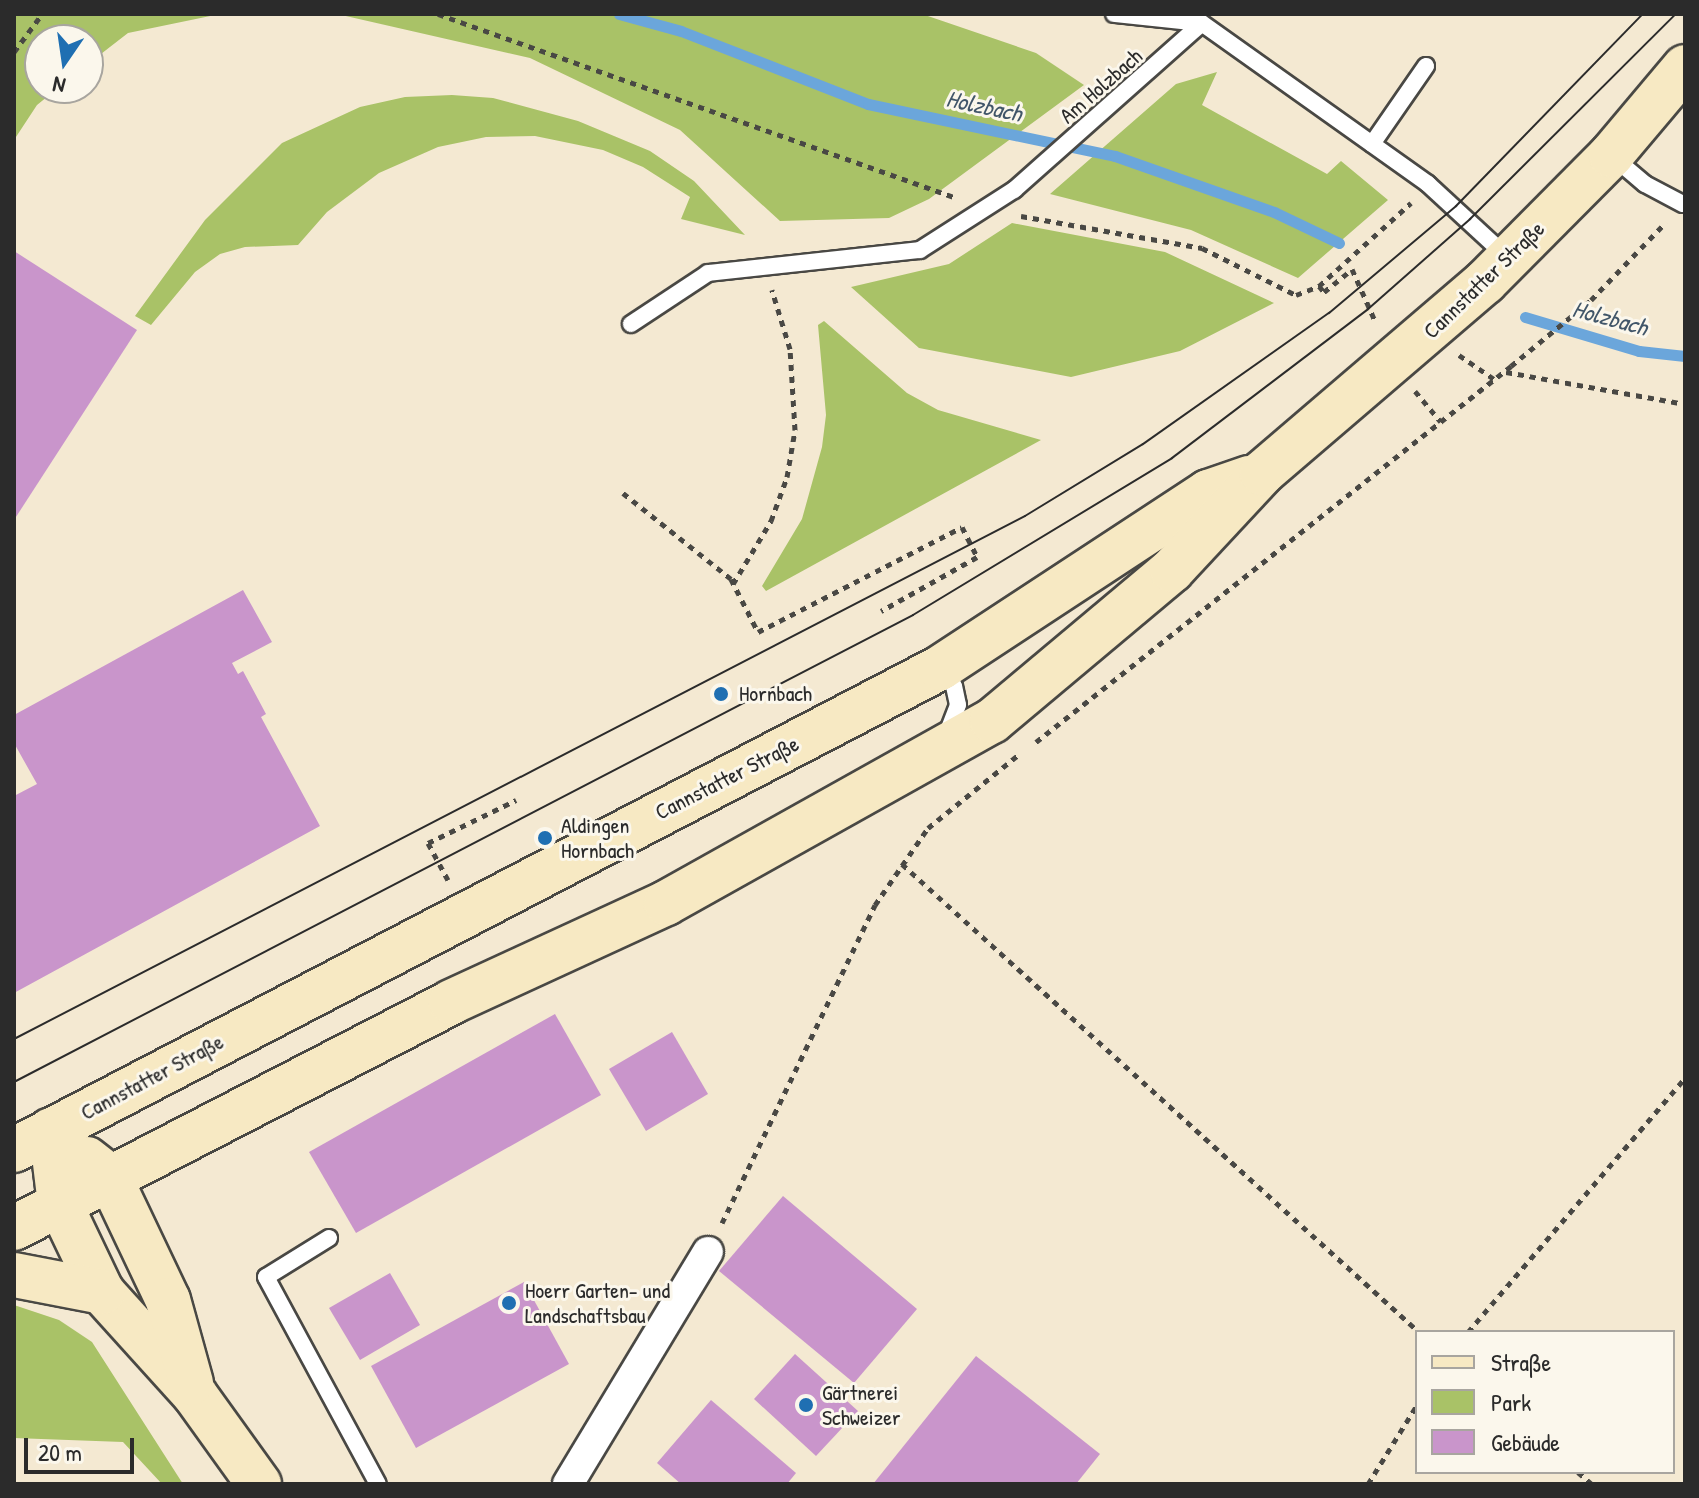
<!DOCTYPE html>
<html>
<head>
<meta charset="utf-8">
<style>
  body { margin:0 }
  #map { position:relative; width:1699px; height:1498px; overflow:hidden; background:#f4e9d2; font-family:"Patrick Hand",sans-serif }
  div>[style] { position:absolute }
  .green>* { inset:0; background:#a9c267 }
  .stream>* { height:11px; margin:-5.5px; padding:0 5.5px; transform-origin:5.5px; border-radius:5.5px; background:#6ba6db }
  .building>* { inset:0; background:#c995cb }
  .path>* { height:5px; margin-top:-2.5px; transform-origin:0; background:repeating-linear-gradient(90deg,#494844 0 6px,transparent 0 12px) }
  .roads { filter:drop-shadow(2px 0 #494844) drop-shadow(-2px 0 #494844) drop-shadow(0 2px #494844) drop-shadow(0 -2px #494844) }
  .service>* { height:16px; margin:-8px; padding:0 8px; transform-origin:8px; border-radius:8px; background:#fff }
  .minor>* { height:30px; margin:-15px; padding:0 15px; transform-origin:15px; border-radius:15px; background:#fff }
  .secondary>* { height:44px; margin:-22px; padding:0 22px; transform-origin:22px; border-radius:22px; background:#f7e9c3 }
  .tram>* { height:2px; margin:-1px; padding:0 1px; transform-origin:1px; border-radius:1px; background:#2b2b2b }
  .dots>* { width:22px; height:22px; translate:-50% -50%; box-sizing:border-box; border:4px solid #fbf7ec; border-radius:50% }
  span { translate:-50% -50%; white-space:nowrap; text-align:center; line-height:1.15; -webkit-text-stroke:6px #fbf7ec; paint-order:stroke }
  .street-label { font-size:22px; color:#2b2b2b }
  .poi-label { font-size:22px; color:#2b2b2b }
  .left { translate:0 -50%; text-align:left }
  .water-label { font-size:24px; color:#415669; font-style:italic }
  .frame { position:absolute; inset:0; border:16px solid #2b2b2b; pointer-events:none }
  .legend { position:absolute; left:1415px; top:1330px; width:260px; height:144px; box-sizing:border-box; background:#fbf7ec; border:2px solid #a8a59f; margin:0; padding:10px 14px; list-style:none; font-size:24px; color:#2b2b2b }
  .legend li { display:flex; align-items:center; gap:16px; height:40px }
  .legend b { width:40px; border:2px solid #a8a59f }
  .north { position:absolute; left:24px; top:24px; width:80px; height:80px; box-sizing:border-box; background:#fbf7ec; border:2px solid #a8a59f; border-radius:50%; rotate:193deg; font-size:22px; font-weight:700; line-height:32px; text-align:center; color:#2b2b2b }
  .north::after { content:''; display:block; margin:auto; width:28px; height:36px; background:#1f6fb2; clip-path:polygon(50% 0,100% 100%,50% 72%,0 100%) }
  .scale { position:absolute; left:24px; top:1438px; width:110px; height:36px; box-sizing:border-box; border:4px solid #2b2b2b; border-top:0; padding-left:10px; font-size:24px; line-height:28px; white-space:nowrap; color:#2b2b2b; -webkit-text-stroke:6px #fbf7ec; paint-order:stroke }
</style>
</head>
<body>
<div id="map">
  <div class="green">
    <div style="clip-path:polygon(14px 14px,220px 14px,128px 33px,88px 64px,88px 40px,40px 40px,40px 88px,58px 88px,37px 105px,14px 140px)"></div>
    <div style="clip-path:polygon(337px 14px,922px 14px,1036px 53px,1084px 85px,929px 199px,889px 218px,780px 221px,680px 130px,530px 58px)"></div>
    <div style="clip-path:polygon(1217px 72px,1202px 105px,1327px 174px,1341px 161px,1388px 200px,1298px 278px,1191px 230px,1050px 194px,1176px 84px)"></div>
    <div style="clip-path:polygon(452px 95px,493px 98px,578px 121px,650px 151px,694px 181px,745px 235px,681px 219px,690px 197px,643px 167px,603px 150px,535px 136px,486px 137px,438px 147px,379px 173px,327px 212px,298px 245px,245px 247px,220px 254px,195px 272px,151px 325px,135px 316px,205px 220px,282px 143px,360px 107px,405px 97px)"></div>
    <div style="clip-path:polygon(1012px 223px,1165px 252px,1274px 303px,1180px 351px,1071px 377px,919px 348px,851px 287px,949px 264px)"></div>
    <div style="clip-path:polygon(824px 321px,907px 393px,938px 410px,1041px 440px,766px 591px,762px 586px,802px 519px,822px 447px,826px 415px,818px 325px)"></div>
    <div style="clip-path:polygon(14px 1305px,59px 1320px,92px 1342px,183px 1484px,162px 1484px,123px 1442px,14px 1438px)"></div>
  </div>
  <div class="stream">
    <div style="left:619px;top:14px;width:64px;rotate:15.3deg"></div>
    <div style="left:681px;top:31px;width:201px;rotate:21.3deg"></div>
    <div style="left:868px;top:104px;width:252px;rotate:11.9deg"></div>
    <div style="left:1115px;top:156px;width:169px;rotate:19.4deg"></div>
    <div style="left:1274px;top:212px;width:72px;rotate:25.5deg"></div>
    <div style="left:1525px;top:317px;width:119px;rotate:16.6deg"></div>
    <div style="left:1639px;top:351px;width:46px;rotate:6.2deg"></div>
  </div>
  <div class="building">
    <div style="clip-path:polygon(14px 251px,137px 330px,14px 520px)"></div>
    <div style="clip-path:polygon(243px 590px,272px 642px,232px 663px,238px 674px,243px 671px,266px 714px,261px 717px,320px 826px,14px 993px,14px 796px,37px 784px,14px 743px,14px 715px)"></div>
    <div style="clip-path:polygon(555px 1014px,601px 1095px,356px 1233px,309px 1152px)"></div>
    <div style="clip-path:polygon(672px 1032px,708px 1094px,646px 1131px,609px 1069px)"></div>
    <div style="clip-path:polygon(783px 1196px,917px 1309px,854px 1383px,719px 1271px)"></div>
    <div style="clip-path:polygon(390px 1273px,420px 1325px,360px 1360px,329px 1308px)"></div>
    <div style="clip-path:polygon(524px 1282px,569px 1364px,416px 1448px,371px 1366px)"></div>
    <div style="clip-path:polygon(795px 1354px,858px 1411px,816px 1456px,754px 1399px)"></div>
    <div style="clip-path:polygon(976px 1356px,1100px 1454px,1076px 1484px,873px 1484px)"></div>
    <div style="clip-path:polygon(711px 1400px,796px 1473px,787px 1484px,681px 1484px,657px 1463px)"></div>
  </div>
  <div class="path">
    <div style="left:438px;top:14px;width:547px;rotate:19.53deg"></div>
    <div style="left:14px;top:52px;width:47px;rotate:-53.6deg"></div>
    <div style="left:1021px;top:216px;width:184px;rotate:10deg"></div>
    <div style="left:1202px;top:248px;width:105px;rotate:26.6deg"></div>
    <div style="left:1296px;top:295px;width:25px;rotate:-21deg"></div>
    <div style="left:1319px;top:286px;width:124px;rotate:-42.1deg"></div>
    <div style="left:1319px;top:286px;width:8px;rotate:50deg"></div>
    <div style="left:1324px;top:292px;width:36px;rotate:-39deg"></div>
    <div style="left:1352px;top:269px;width:59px;rotate:66deg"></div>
    <div style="left:1459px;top:355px;width:42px;rotate:34.4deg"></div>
    <div style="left:1506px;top:372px;width:182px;rotate:10.1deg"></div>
    <div style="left:1415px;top:391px;width:40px;rotate:50deg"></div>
    <div style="left:623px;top:493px;width:138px;rotate:38.5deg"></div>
    <div style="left:731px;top:579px;width:59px;rotate:63deg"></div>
    <div style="left:758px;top:632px;width:229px;rotate:-27.2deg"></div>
    <div style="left:962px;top:527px;width:34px;rotate:63deg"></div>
    <div style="left:977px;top:557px;width:110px;rotate:150.6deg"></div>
    <div style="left:733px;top:584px;width:74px;rotate:-58.9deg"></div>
    <div style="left:771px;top:521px;width:47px;rotate:-70deg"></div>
    <div style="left:787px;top:477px;width:48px;rotate:-80.3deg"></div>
    <div style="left:795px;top:430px;width:81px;rotate:-93.5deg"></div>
    <div style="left:790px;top:349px;width:62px;rotate:-107deg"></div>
    <div style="left:1036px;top:742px;width:606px;rotate:-38.36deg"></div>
    <div style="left:1511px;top:366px;width:104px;rotate:-39.5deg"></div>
    <div style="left:1591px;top:300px;width:108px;rotate:-46.1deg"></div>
    <div style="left:902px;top:864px;width:697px;rotate:42.15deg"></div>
    <div style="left:448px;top:880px;width:42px;rotate:-118.4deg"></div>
    <div style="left:428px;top:843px;width:98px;rotate:-26deg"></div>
    <div style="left:722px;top:1223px;width:353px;rotate:-64.3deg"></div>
    <div style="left:875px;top:905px;width:93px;rotate:-55.5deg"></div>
    <div style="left:928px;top:828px;width:116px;rotate:-39deg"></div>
    <div style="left:1468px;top:1332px;width:334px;rotate:-49.5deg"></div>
    <div style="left:1578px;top:1472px;width:18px;rotate:41deg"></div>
    <div style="left:1368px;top:1484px;width:93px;rotate:-58.2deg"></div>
  </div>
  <div class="roads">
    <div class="service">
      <div style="left:1114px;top:14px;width:86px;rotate:6deg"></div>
      <div style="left:1189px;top:14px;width:293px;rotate:35.4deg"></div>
      <div style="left:1428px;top:184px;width:108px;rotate:42.7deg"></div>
      <div style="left:1372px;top:144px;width:95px;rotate:-55.3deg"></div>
      <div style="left:1612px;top:156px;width:43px;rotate:40.3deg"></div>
      <div style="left:1645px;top:184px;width:43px;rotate:27.8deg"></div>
      <div style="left:631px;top:324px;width:92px;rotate:-33.5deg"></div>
      <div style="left:708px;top:273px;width:213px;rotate:-6.2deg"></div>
      <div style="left:920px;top:250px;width:112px;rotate:-32.6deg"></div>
      <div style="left:1014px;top:190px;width:251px;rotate:-41.6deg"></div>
      <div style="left:941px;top:669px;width:21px;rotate:53deg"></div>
      <div style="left:954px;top:686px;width:19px;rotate:78deg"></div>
      <div style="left:958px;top:705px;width:31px;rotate:111deg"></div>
      <div style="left:329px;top:1238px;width:74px;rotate:148.2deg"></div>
      <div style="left:266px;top:1277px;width:235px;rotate:61.6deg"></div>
    </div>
    <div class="minor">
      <div style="left:568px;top:1484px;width:271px;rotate:-58.9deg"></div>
    </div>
    <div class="secondary">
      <div style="left:51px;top:1130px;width:75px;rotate:83.1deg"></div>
      <div style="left:60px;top:1204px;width:98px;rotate:64.5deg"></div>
      <div style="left:102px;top:1292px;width:139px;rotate:47.9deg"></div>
      <div style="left:195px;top:1395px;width:110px;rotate:54.3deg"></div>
      <div style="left:14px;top:1150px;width:1044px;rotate:-27.5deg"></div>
      <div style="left:940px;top:668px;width:321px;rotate:-33.3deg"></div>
      <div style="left:1208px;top:492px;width:43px;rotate:-18.9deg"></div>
      <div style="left:87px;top:1159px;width:28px;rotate:38deg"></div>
      <div style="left:109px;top:1176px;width:137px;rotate:64.6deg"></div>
      <div style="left:168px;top:1300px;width:86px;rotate:74.5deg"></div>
      <div style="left:14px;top:1228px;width:492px;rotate:-27.3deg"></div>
      <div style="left:451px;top:1002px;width:237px;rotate:-24.7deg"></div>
      <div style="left:666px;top:903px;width:373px;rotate:-29.2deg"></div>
      <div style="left:992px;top:721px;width:235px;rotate:-40deg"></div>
      <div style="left:1172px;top:570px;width:132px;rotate:-47.1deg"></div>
      <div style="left:1262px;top:473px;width:294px;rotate:-40.6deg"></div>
      <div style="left:1485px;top:282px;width:179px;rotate:-45.2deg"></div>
      <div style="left:1611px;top:155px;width:115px;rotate:-49.9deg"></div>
      <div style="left:14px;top:1275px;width:90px;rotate:10.9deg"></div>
    </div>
  </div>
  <div class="tram">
    <div style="left:14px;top:1039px;width:1138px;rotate:-27.35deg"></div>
    <div style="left:1025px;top:516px;width:138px;rotate:-31.4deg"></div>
    <div style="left:1143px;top:444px;width:228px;rotate:-35.2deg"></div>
    <div style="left:1329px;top:313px;width:166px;rotate:-40.1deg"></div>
    <div style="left:1456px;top:206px;width:268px;rotate:-45.8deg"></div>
    <div style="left:14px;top:1082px;width:1013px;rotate:-27.45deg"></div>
    <div style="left:913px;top:615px;width:303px;rotate:-31.2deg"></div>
    <div style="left:1172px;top:458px;width:246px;rotate:-37.2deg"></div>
    <div style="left:1368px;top:309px;width:136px;rotate:-41.4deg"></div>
    <div style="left:1470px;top:219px;width:291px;rotate:-44.9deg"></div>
  </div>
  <div class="dots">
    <div style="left:721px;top:694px;background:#1f6fb2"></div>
    <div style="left:545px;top:838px;background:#1f6fb2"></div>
    <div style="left:509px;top:1303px;background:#1f6fb2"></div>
    <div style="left:806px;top:1405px;background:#1f6fb2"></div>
  </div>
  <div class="street-label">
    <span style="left:1101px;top:86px;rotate:-41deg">Am Holzbach</span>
    <span style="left:1484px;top:280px;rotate:-44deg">Cannstatter Straße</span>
    <span style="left:727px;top:778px;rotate:-27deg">Cannstatter Straße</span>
    <span style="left:152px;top:1077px;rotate:-28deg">Cannstatter Straße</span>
  </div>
  <div class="poi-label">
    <span class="left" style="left:739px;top:694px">Hornbach</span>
    <span class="left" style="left:561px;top:838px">Aldingen<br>Hornbach</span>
    <span class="left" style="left:525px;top:1303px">Hoerr Garten- und<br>Landschaftsbau</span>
    <span class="left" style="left:822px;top:1405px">Gärtnerei<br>Schweizer</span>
  </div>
  <div class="water-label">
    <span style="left:984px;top:106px;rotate:12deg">Holzbach</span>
    <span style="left:1610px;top:318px;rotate:15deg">Holzbach</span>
  </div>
  <div class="frame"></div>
  <ul class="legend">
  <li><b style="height:10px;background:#f7e9c3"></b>Straße</li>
  <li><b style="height:22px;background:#a9c267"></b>Park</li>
  <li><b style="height:22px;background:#c995cb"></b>Gebäude</li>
  </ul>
  <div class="north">N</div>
  <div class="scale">20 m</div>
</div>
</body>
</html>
